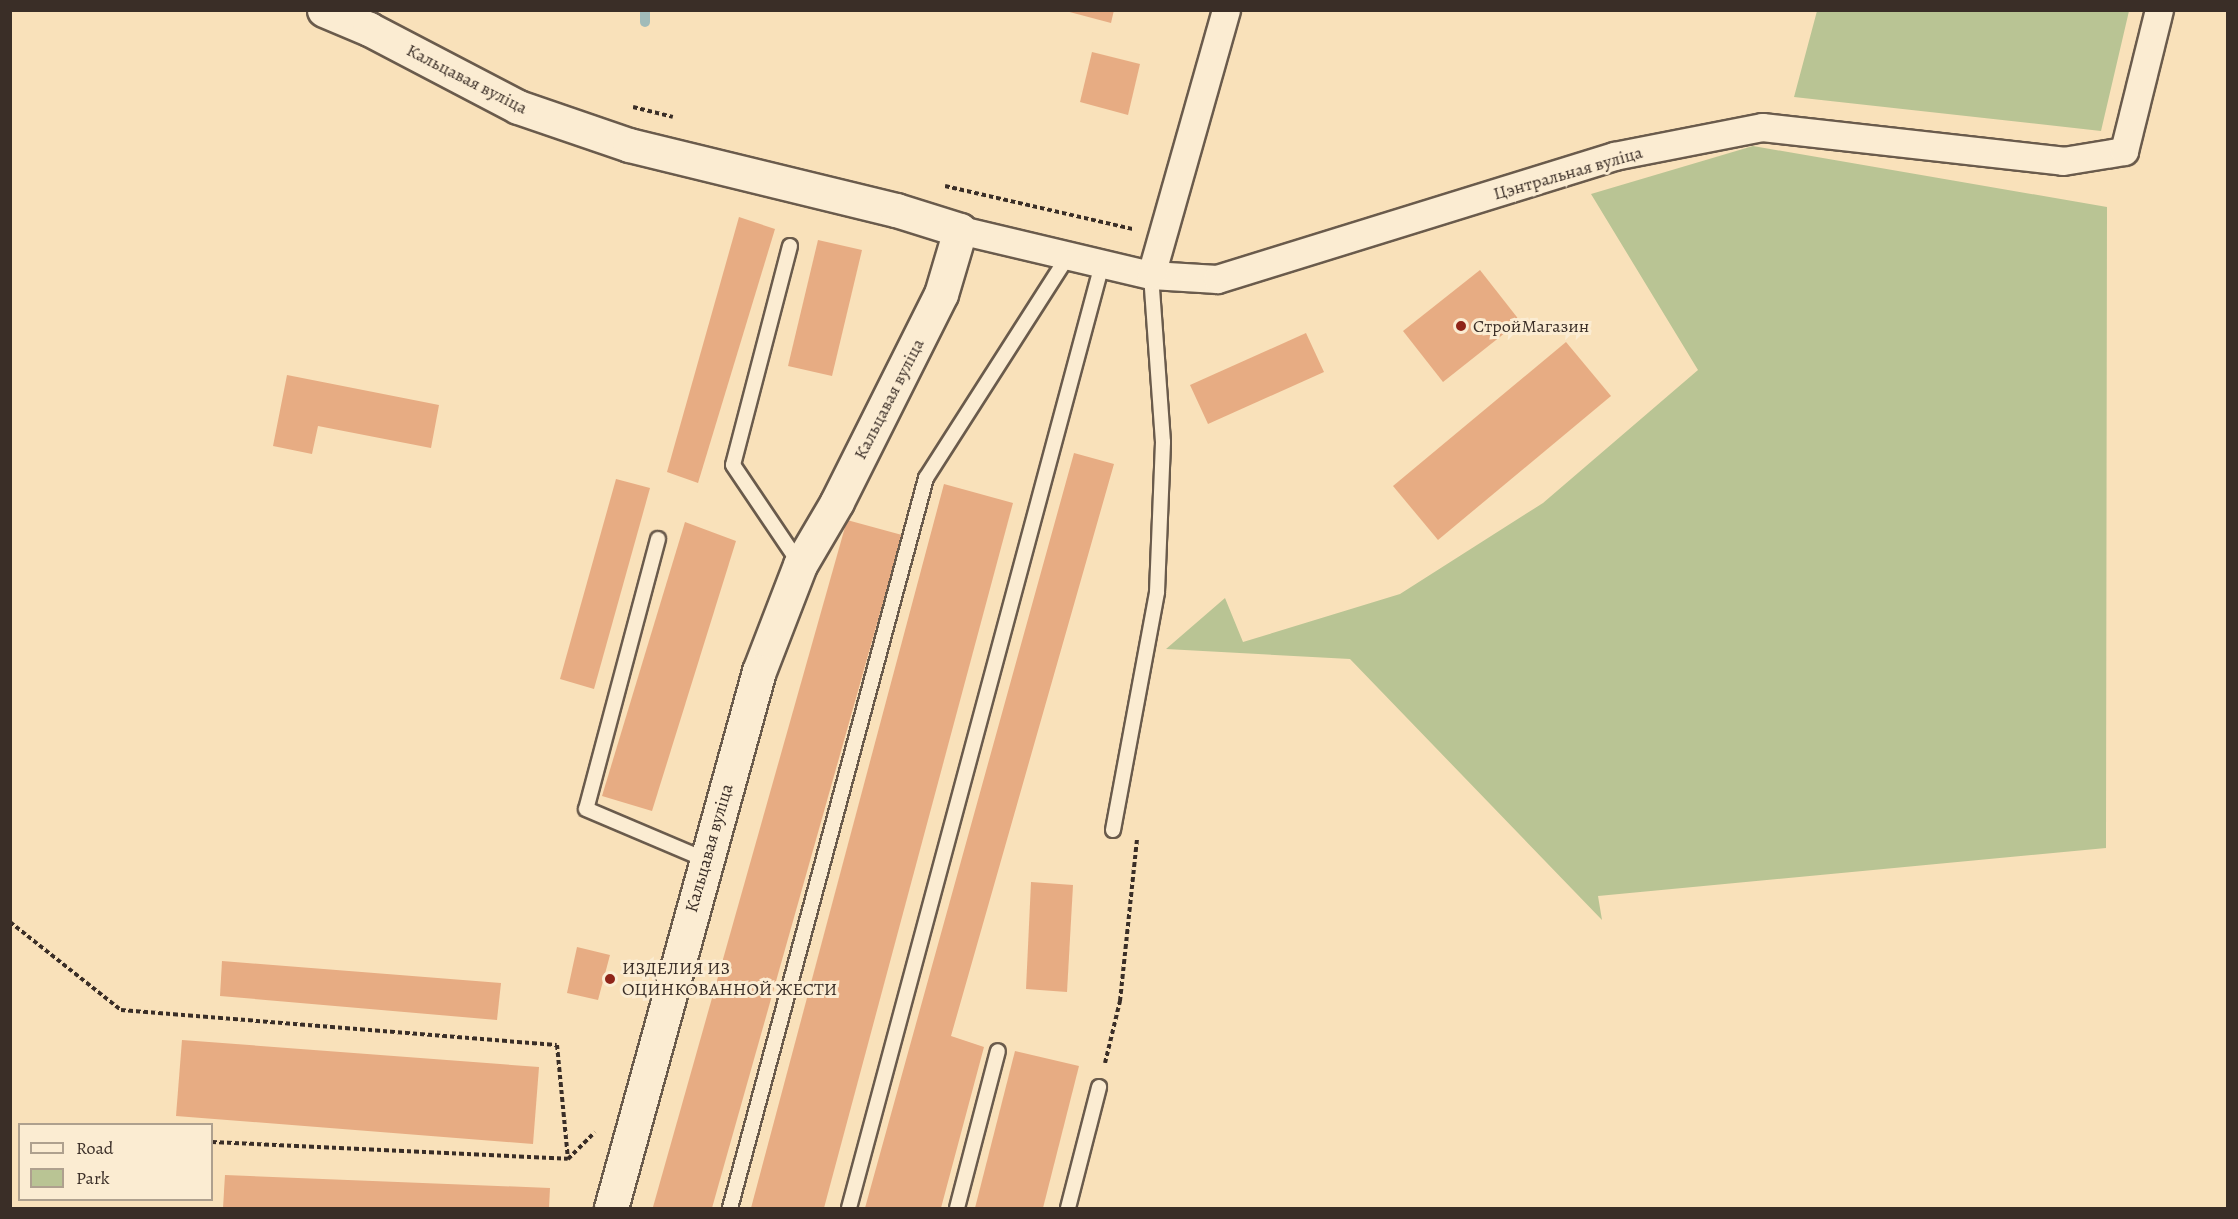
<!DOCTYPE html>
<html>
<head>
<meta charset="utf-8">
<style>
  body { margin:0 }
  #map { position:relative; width:2238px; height:1219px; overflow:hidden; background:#f9e1ba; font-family:Alegreya,serif }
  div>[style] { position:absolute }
  .green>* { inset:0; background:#b9c494 }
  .stream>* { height:10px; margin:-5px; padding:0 5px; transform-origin:5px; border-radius:5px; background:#a1bbb9 }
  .building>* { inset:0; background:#e7ac83 }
  .path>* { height:4px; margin-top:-2px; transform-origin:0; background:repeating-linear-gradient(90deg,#3a2e27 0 4.5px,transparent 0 7.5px) }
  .roads { filter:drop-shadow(2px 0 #6a5b4c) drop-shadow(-2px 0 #6a5b4c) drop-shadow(0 2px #6a5b4c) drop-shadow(0 -2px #6a5b4c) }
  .lane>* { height:14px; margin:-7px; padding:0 7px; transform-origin:7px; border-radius:7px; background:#fbecd2 }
  .street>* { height:27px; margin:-13.5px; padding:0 13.5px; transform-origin:13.5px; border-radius:13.5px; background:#fbecd2 }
  .secondary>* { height:33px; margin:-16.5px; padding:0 16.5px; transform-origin:16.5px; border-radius:16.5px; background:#fbecd2 }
  .dots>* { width:16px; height:16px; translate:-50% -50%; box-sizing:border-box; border:3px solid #fbecd2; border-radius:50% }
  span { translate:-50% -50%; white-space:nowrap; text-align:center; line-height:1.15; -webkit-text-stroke:6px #fbecd2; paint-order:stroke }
  .street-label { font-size:18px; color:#3a2e27 }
  .poi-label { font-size:18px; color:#3a2e27 }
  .left { translate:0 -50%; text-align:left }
  .frame { position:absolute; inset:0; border:12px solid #3a2e27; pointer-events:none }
  .legend { position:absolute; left:18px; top:1123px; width:195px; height:78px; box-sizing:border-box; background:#fbecd2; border:2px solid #aea08e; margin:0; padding:8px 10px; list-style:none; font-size:18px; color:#3a2e27 }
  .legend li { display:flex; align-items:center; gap:12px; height:30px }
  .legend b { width:30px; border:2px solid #aea08e }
</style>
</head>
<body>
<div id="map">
  <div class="green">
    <div style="clip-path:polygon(1817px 11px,1817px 10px,2129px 11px,2101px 131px,1794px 97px)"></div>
    <div style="clip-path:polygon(1753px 146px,2107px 207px,2106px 848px,1598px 896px,1602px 920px,1350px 659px,1166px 649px,1225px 598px,1243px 642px,1400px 594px,1543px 503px,1698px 370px,1591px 194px)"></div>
  </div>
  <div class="stream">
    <div style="left:645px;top:10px;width:12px;rotate:90deg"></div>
  </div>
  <div class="building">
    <div style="clip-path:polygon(1062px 10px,1114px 10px,1111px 23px)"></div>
    <div style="clip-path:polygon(1092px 52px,1140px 64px,1128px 115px,1080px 102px)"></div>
    <div style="clip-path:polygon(739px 217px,775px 229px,698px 483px,667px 472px)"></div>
    <div style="clip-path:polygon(818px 240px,862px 250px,832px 376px,788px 366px)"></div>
    <div style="clip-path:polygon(1480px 270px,1520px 321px,1443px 382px,1403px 331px)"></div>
    <div style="clip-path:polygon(1306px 333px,1324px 372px,1208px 424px,1190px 385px)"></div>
    <div style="clip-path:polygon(1566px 342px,1611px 396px,1438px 540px,1393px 486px)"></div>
    <div style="clip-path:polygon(287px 375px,439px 405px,431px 448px,318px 426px,312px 454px,273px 446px)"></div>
    <div style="clip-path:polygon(1074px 453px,1114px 464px,951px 1036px,984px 1047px,941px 1208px,865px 1208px)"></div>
    <div style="clip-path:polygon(616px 479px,650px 488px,594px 689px,560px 679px)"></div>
    <div style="clip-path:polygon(944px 484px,1013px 503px,824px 1208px,751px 1208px)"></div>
    <div style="clip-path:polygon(847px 520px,902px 535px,712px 1208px,659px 1208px,653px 1207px)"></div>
    <div style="clip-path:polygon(685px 522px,736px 541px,652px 811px,602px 796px)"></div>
    <div style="clip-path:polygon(1031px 882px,1073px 885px,1067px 992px,1026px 989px)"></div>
    <div style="clip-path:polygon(577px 947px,610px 955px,598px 1000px,567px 993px)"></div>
    <div style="clip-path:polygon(222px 961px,501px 983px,497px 1020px,220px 996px)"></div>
    <div style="clip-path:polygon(182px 1040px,539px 1067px,533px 1144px,176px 1116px)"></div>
    <div style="clip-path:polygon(1015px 1051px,1079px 1066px,1043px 1208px,975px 1208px)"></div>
    <div style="clip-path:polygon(225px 1175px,550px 1188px,549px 1208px,223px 1208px)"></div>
  </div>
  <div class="path">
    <div style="left:633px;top:107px;width:41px;rotate:14deg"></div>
    <div style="left:945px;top:186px;width:193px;rotate:12.9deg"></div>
    <div style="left:10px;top:922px;width:142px;rotate:38.4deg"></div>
    <div style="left:121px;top:1010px;width:437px;rotate:4.6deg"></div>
    <div style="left:557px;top:1045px;width:115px;rotate:84.5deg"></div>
    <div style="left:1105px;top:1063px;width:64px;rotate:-76.4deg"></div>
    <div style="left:1120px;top:1001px;width:163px;rotate:-84deg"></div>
    <div style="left:212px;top:1142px;width:356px;rotate:2.7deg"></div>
    <div style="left:568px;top:1159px;width:38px;rotate:-45deg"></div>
  </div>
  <div class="roads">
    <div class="lane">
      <div style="left:790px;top:246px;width:226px;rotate:104.6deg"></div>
      <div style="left:733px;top:465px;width:118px;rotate:56deg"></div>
      <div style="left:658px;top:539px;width:279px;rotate:104.9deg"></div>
      <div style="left:586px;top:809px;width:130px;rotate:23deg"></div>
      <div style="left:1113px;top:830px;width:242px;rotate:-79.5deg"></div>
      <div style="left:1157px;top:592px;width:150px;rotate:-87.7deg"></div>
      <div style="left:1163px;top:442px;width:167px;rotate:-94.1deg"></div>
      <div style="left:730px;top:1208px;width:756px;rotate:-74.97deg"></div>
      <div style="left:926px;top:478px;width:266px;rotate:-57.4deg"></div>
      <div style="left:849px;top:1208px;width:980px;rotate:-74.99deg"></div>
      <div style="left:957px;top:1208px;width:162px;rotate:-75.4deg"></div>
      <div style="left:1068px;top:1208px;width:125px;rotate:-75.6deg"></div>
    </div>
    <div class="street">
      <div style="left:960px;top:230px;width:196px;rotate:13.3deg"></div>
      <div style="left:1151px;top:275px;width:66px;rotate:3.5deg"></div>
      <div style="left:1217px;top:279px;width:416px;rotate:-17.2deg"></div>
      <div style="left:1614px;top:156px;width:151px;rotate:-11.1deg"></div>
      <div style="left:1762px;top:127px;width:303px;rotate:6.4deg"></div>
      <div style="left:2063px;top:161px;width:62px;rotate:-9.3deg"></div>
      <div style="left:2124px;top:151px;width:145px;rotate:-76.1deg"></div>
      <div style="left:1151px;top:275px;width:275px;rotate:-74.2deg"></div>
    </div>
    <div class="secondary">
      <div style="left:324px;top:10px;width:49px;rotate:22.9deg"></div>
      <div style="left:369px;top:29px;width:168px;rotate:27.6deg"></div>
      <div style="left:518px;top:107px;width:117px;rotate:18.9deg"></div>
      <div style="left:629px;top:145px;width:275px;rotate:13.7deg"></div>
      <div style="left:896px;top:210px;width:67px;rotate:17.4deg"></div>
      <div style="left:960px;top:230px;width:67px;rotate:106.5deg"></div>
      <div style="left:941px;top:294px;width:233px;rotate:116.6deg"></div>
      <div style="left:837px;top:502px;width:73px;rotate:120.4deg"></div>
      <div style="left:800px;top:565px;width:114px;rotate:111.1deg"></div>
      <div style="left:759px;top:671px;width:557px;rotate:105.41deg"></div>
    </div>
  </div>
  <div class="dots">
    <div style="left:1461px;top:326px;background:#8f2418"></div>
    <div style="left:610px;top:979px;background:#8f2418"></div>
  </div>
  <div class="street-label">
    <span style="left:467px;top:79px;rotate:27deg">Кальцавая вуліца</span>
    <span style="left:1568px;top:173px;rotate:-16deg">Цэнтральная вуліца</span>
    <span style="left:889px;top:399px;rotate:-63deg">Кальцавая вуліца</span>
    <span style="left:709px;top:848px;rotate:-74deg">Кальцавая вуліца</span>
  </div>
  <div class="poi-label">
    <span class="left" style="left:1473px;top:326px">СтройМагазин</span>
    <span class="left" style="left:622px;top:979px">ИЗДЕЛИЯ ИЗ<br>ОЦИНКОВАННОЙ ЖЕСТИ</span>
  </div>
  <div class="frame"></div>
  <ul class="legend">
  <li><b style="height:8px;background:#fbecd2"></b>Road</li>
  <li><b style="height:16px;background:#b9c494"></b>Park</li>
  </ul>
</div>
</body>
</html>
